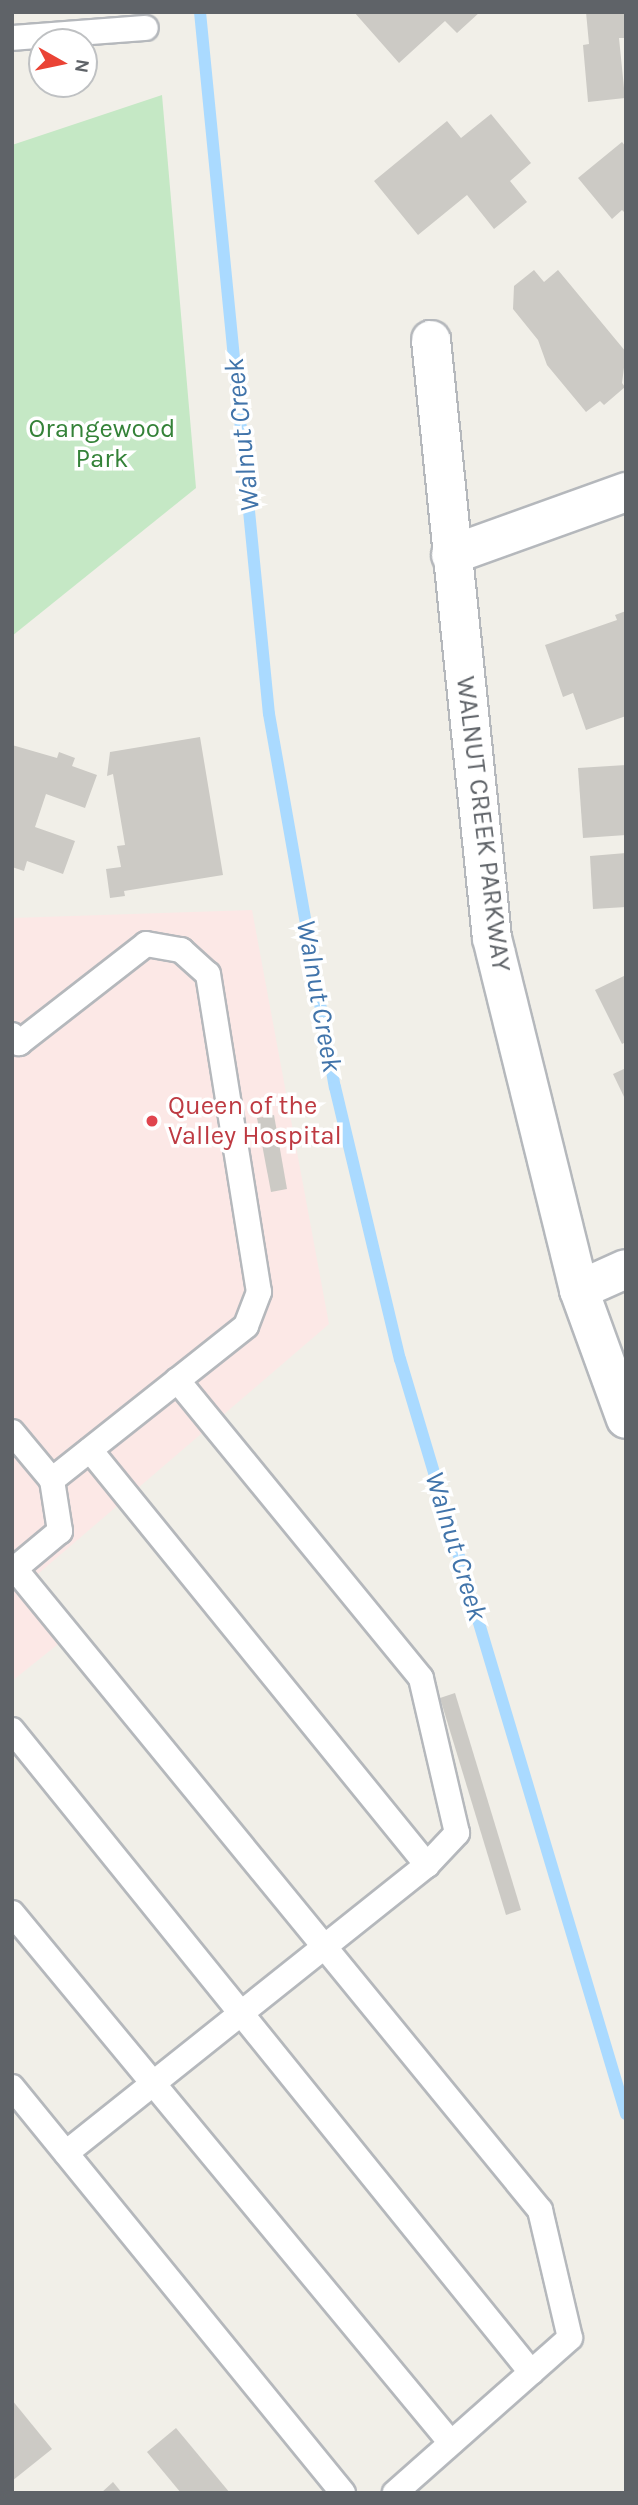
<!DOCTYPE html>
<html>
<head>
<meta charset="utf-8">
<style>
  body { margin:0 }
  #map { position:relative; width:638px; height:2505px; overflow:hidden; background:#f1efe8; font-family:Karla,sans-serif }
  div>[style] { position:absolute }
  .medical>* { inset:0; background:#fce8e6 }
  .green>* { inset:0; background:#c5e8c5 }
  .stream>* { height:12px; margin:-6px; padding:0 6px; transform-origin:6px; border-radius:6px; background:#aadaff }
  .building>* { inset:0; background:#cccac5 }
  .roads { filter:drop-shadow(2px 0 #b5b8bc) drop-shadow(-2px 0 #b5b8bc) drop-shadow(0 2px #b5b8bc) drop-shadow(0 -2px #b5b8bc) }
  .lane>* { height:24px; margin:-12px; padding:0 12px; transform-origin:12px; border-radius:12px; background:#fff }
  .street>* { height:38px; margin:-19px; padding:0 19px; transform-origin:19px; border-radius:19px; background:#fff }
  .dots>* { width:19px; height:19px; translate:-50% -50%; box-sizing:border-box; border:4px solid #fff; border-radius:50% }
  span { translate:-50% -50%; white-space:nowrap; text-align:center; line-height:1.15; -webkit-text-stroke:7px #fff; paint-order:stroke }
  .park-label { font-size:26px; color:#348238 }
  .street-label { font-size:26px; color:#5f6368 }
  .health-label { font-size:26px; color:#be3a42 }
  .left { translate:0 -50%; text-align:left }
  .water-label { font-size:28px; color:#4174aa; font-style:italic }
  .frame { position:absolute; inset:0; border:14px solid #5f6368; pointer-events:none }
  .north { position:absolute; left:28px; top:28px; width:70px; height:70px; box-sizing:border-box; background:#fff; border:2px solid #bfc1c3; border-radius:50%; rotate:99deg; font-size:19px; font-weight:700; line-height:28px; text-align:center; color:#5f6368 }
  .north::after { content:''; display:block; margin:auto; width:24px; height:32px; background:#ea4335; clip-path:polygon(50% 0,100% 100%,50% 72%,0 100%) }
</style>
</head>
<body>
<div id="map">
  <div class="medical">
    <div style="clip-path:polygon(252px 910px,329px 1324px,32px 1579px,72px 1633px,12px 1681px,12px 918px)"></div>
  </div>
  <div class="green">
    <div style="clip-path:polygon(162px 95px,196px 488px,12px 636px,12px 145px)"></div>
  </div>
  <div class="stream">
    <div style="left:200px;top:12px;width:705px;rotate:84.39deg"></div>
    <div style="left:269px;top:714px;width:379px;rotate:80deg"></div>
    <div style="left:335px;top:1087px;width:280px;rotate:76.6deg"></div>
    <div style="left:400px;top:1359px;width:788px;rotate:73.34deg"></div>
  </div>
  <div class="building">
    <div style="clip-path:polygon(354px 12px,480px 12px,457px 33px,445px 21px,399px 63px)"></div>
    <div style="clip-path:polygon(586px 12px,626px 12px,626px 38px,619px 38px,625px 98px,588px 102px,583px 45px,589px 44px)"></div>
    <div style="clip-path:polygon(491px 114px,531px 163px,510px 181px,527px 202px,494px 229px,467px 195px,418px 235px,374px 181px,447px 121px,461px 138px)"></div>
    <div style="clip-path:polygon(622px 142px,626px 147px,626px 214px,622px 210px,612px 219px,578px 178px)"></div>
    <div style="clip-path:polygon(534px 270px,544px 282px,558px 270px,626px 352px,622px 383px,625px 387px,604px 405px,600px 401px,586px 412px,547px 365px,538px 340px,513px 309px,514px 286px)"></div>
    <div style="clip-path:polygon(626px 611px,626px 716px,586px 730px,573px 693px,563px 697px,545px 645px,617px 620px,615px 615px)"></div>
    <div style="clip-path:polygon(200px 737px,223px 875px,124px 891px,125px 896px,110px 898px,106px 869px,121px 867px,117px 846px,125px 845px,113px 774px,107px 776px,110px 752px)"></div>
    <div style="clip-path:polygon(12px 745px,57px 758px,59px 752px,75px 758px,72px 766px,97px 775px,85px 808px,46px 794px,35px 827px,75px 841px,63px 874px,27px 861px,24px 871px,12px 867px)"></div>
    <div style="clip-path:polygon(626px 765px,626px 835px,583px 838px,578px 768px)"></div>
    <div style="clip-path:polygon(626px 853px,626px 907px,593px 909px,590px 856px)"></div>
    <div style="clip-path:polygon(626px 975px,626px 1042px,622px 1044px,595px 990px)"></div>
    <div style="clip-path:polygon(626px 1068px,626px 1101px,613px 1074px)"></div>
    <div style="clip-path:polygon(274px 1115px,287px 1189px,271px 1192px,257px 1118px)"></div>
    <div style="clip-path:polygon(455px 1693px,521px 1910px,506px 1915px,440px 1698px)"></div>
    <div style="clip-path:polygon(12px 2400px,52px 2449px,12px 2481px)"></div>
    <div style="clip-path:polygon(176px 2428px,230px 2493px,181px 2493px,147px 2452px)"></div>
    <div style="clip-path:polygon(113px 2482px,122px 2493px,101px 2493px)"></div>
  </div>
  <div class="roads">
    <div class="lane">
      <div style="left:12px;top:38px;width:134px;rotate:-4.3deg"></div>
      <div style="left:12px;top:1035px;width:11px;rotate:49deg"></div>
      <div style="left:19px;top:1043px;width:161px;rotate:-37.9deg"></div>
      <div style="left:146px;top:944px;width:36px;rotate:10deg"></div>
      <div style="left:181px;top:950px;width:36px;rotate:42deg"></div>
      <div style="left:208px;top:974px;width:322px;rotate:80.9deg"></div>
      <div style="left:259px;top:1292px;width:36px;rotate:111deg"></div>
      <div style="left:246px;top:1326px;width:248px;rotate:141.6deg"></div>
      <div style="left:52px;top:1480px;width:52px;rotate:81.1deg"></div>
      <div style="left:60px;top:1531px;width:62px;rotate:140.2deg"></div>
      <div style="left:12px;top:1432px;width:62px;rotate:50.2deg"></div>
      <div style="left:90px;top:1450px;width:535px;rotate:50.92deg"></div>
      <div style="left:427px;top:1865px;width:44px;rotate:-46.8deg"></div>
      <div style="left:457px;top:1833px;width:159px;rotate:-103.1deg"></div>
      <div style="left:421px;top:1678px;width:385px;rotate:-129.3deg"></div>
      <div style="left:15px;top:1569px;width:829px;rotate:50.68deg"></div>
      <div style="left:540px;top:2210px;width:131px;rotate:76.8deg"></div>
      <div style="left:570px;top:2338px;width:234px;rotate:138.5deg"></div>
      <div style="left:12px;top:1730px;width:826px;rotate:51.05deg"></div>
      <div style="left:12px;top:1913px;width:688px;rotate:50.36deg"></div>
      <div style="left:12px;top:2087px;width:524px;rotate:50.81deg"></div>
      <div style="left:66px;top:2153px;width:462px;rotate:-38.6deg"></div>
    </div>
    <div class="street">
      <div style="left:431px;top:340px;width:601px;rotate:84.18deg"></div>
      <div style="left:492px;top:938px;width:363px;rotate:76.1deg"></div>
      <div style="left:579px;top:1290px;width:137px;rotate:70deg"></div>
      <div style="left:451px;top:555px;width:186px;rotate:-19.8deg"></div>
      <div style="left:579px;top:1290px;width:51px;rotate:-24.1deg"></div>
    </div>
  </div>
  <div class="dots">
    <div style="left:152px;top:1121px;background:#e0444e"></div>
  </div>
  <div class="park-label">
    <span style="left:102px;top:444px">Orangewood<br>Park</span>
  </div>
  <div class="street-label">
    <span style="left:483px;top:824px;rotate:83deg">WALNUT CREEK PARKWAY</span>
  </div>
  <div class="health-label">
    <span class="left" style="left:168px;top:1121px">Queen of the<br>Valley Hospital</span>
  </div>
  <div class="water-label">
    <span style="left:242px;top:435px;rotate:-96deg">Walnut Creek</span>
    <span style="left:319px;top:996px;rotate:80deg">Walnut Creek</span>
    <span style="left:456px;top:1546px;rotate:73deg">Walnut Creek</span>
  </div>
  <div class="frame"></div>
  <div class="north">N</div>
</div>
</body>
</html>
